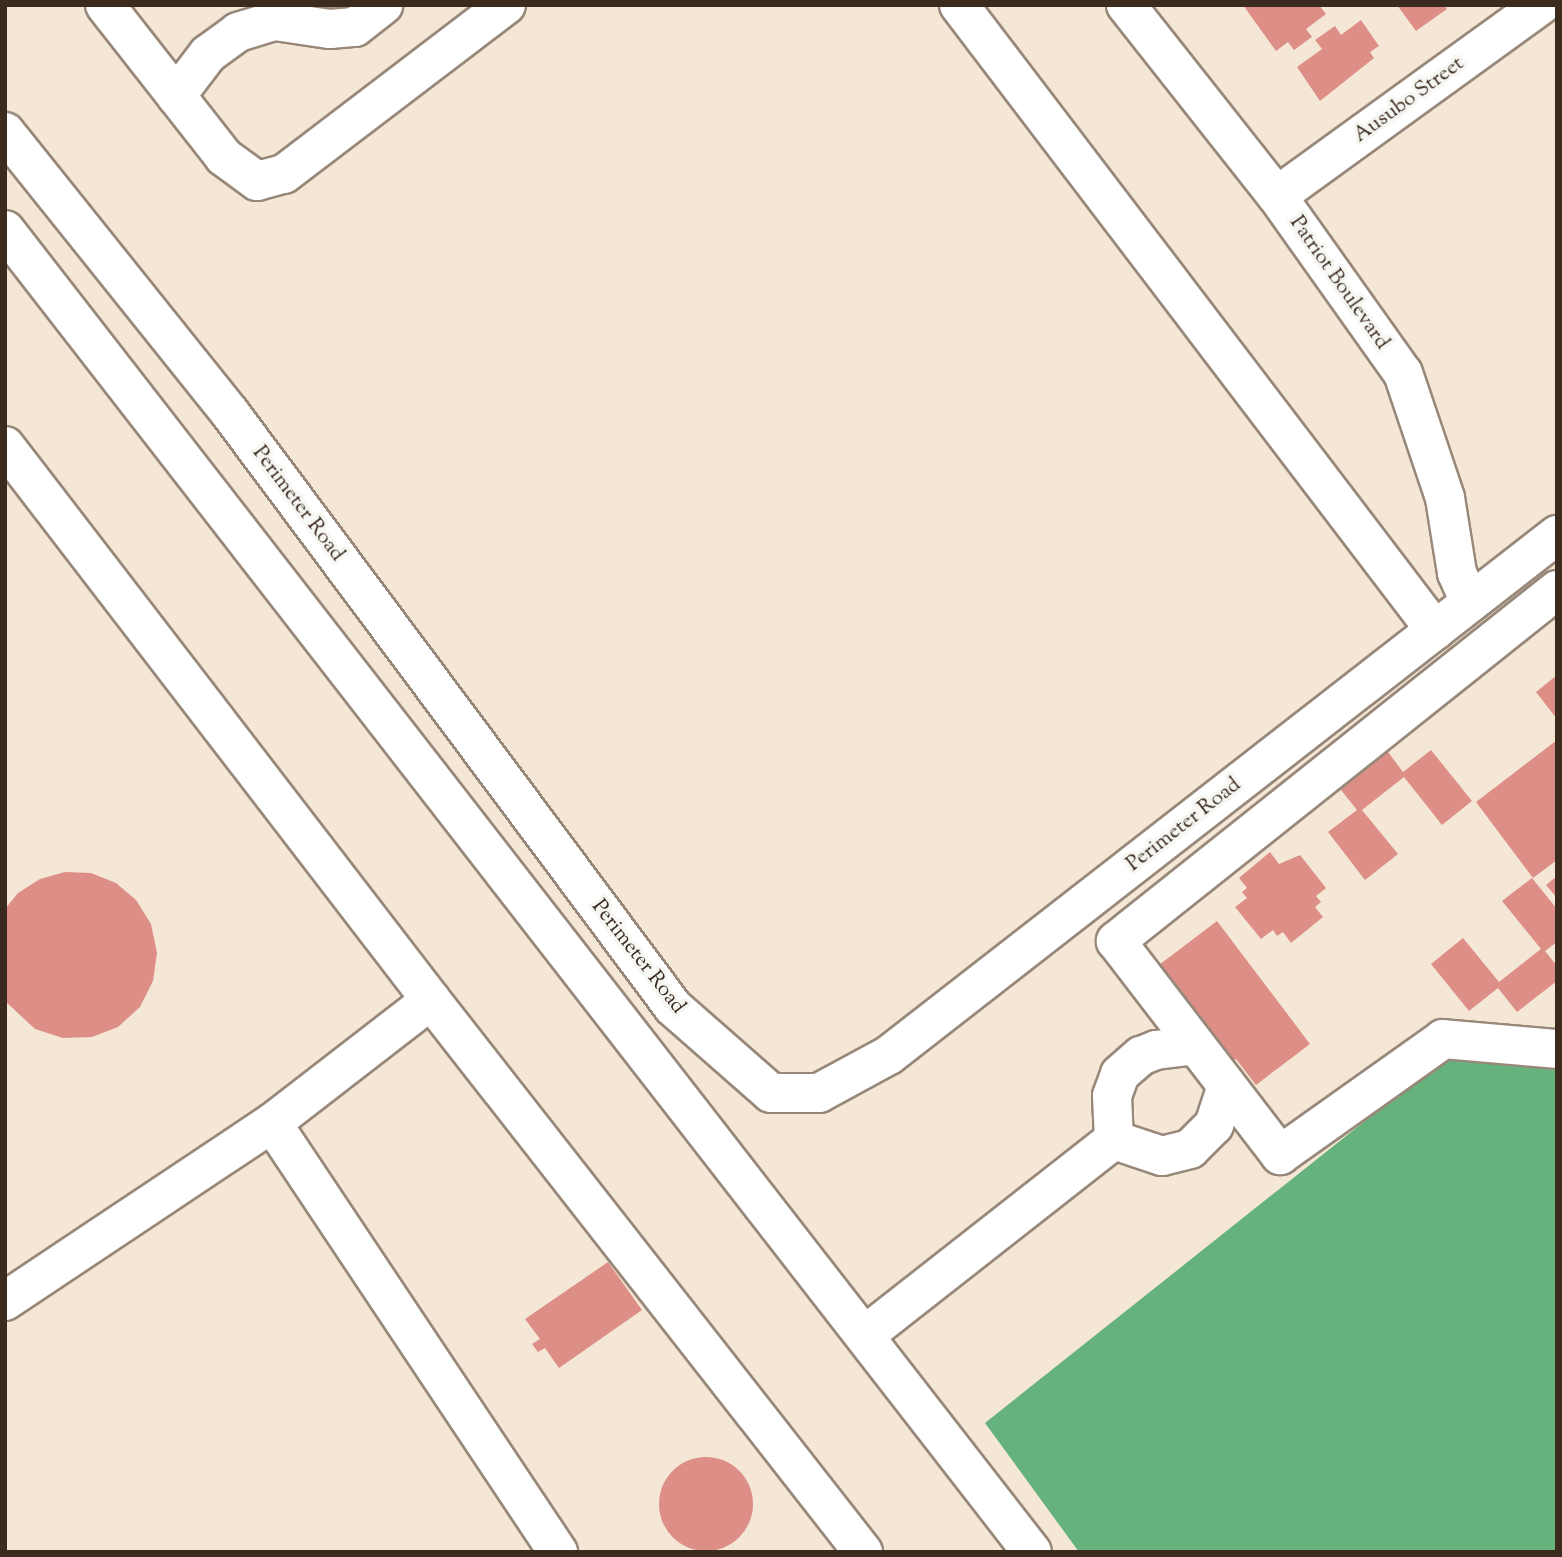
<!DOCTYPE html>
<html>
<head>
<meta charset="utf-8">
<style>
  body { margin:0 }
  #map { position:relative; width:1562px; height:1557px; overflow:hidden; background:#f5e7d5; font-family:"Sorts Mill Goudy",serif }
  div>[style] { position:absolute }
  .forest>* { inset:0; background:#66b27c }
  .building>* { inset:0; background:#dd8f87 }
  .round { border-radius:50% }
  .roads { filter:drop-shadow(2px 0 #98887a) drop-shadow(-2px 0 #98887a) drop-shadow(0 2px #98887a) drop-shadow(0 -2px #98887a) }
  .minor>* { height:38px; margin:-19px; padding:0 19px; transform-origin:19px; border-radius:19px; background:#fff }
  span { translate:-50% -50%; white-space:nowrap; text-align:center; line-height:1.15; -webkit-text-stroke:7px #f6f6f2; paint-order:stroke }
  .street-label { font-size:21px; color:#3b2a1e }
  .frame { position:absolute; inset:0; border:7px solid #3b2a1e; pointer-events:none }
</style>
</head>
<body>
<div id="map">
  <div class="forest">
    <div style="clip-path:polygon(1453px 1051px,1557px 1064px,1557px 1552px,1079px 1552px,985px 1423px)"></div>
  </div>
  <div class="building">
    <div style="clip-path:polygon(1243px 5px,1319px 5px,1326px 14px,1306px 29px,1312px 37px,1294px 50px,1288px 42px,1276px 51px)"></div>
    <div style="clip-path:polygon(1397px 5px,1444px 5px,1447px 9px,1416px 31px)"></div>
    <div style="clip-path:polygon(1361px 20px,1379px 46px,1370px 52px,1374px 58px,1320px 101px,1297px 67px,1322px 49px,1315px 40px,1335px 26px,1341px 35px)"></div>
    <div style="clip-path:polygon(1557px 675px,1557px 719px,1536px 692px)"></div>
    <div style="clip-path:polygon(1557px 740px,1557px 860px,1533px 878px,1476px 802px)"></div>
    <div style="clip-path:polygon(1385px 748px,1403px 772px,1431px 750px,1472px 801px,1442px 825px,1404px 777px,1362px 810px,1398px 854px,1365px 880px,1328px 832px,1357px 810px,1337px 785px)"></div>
    <div style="clip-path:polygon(1270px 852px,1279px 864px,1300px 855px,1326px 888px,1316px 896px,1321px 902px,1315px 907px,1323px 917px,1291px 943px,1283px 932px,1277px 936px,1273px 930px,1261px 939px,1235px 907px,1247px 898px,1242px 892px,1247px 888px,1239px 878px)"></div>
    <div style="clip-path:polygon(65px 872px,91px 873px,116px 883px,136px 900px,151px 924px,157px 953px,153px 981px,140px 1007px,118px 1027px,92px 1037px,63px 1038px,35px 1029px,5px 1001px,5px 909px,18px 893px,40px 879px)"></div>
    <div style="clip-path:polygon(1557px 876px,1557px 898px,1546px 885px)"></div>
    <div style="clip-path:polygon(1532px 878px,1557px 909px,1557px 942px,1545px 951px,1557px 966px,1557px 981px,1517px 1012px,1498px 988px,1469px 1011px,1431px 964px,1463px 938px,1499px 982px,1541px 949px,1502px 901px)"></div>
    <div style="clip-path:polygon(1217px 921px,1310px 1044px,1256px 1085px,1236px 1059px,1224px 1069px,1220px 1045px,1159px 965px)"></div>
    <div style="clip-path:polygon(608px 1262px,642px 1310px,559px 1368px,545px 1348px,538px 1352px,532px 1344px,540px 1339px,525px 1319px)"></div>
    <div class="round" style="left:659px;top:1457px;width:94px;height:94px"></div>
  </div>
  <div class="roads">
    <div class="minor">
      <div style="left:105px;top:5px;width:193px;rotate:51.9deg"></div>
      <div style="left:224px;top:157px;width:41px;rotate:36deg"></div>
      <div style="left:257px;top:181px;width:28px;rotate:-15deg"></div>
      <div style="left:284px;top:174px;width:279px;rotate:-37.3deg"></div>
      <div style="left:959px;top:5px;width:786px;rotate:52.71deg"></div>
      <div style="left:1126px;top:5px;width:243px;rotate:51.7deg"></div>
      <div style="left:1277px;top:196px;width:217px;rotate:54.6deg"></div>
      <div style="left:1403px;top:373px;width:132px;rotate:71.4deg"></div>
      <div style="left:1445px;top:498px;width:76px;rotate:80.9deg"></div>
      <div style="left:1457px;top:573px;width:32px;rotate:66deg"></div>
      <div style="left:176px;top:96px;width:53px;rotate:-52.7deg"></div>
      <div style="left:208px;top:54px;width:37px;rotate:-36deg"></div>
      <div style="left:238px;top:32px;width:39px;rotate:-17deg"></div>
      <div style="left:275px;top:21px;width:56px;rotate:8.3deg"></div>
      <div style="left:330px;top:29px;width:25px;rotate:-5deg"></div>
      <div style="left:355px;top:27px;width:36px;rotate:-38deg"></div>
      <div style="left:5px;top:132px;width:360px;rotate:51.3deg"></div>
      <div style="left:230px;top:413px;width:741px;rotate:53.28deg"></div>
      <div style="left:673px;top:1007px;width:130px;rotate:41.3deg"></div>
      <div style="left:771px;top:1093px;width:48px"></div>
      <div style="left:819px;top:1093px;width:80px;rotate:-28.5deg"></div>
      <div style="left:889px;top:1055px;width:847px;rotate:-37.9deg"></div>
      <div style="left:1277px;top:196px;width:326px;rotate:-35.9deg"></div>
      <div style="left:5px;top:230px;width:1674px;rotate:52.16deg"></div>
      <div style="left:5px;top:446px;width:699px;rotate:52.44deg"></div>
      <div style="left:431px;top:1000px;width:701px;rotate:51.95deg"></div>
      <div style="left:1557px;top:590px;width:564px;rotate:141.48deg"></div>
      <div style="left:1116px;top:941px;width:270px;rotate:52.5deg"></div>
      <div style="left:1280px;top:1155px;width:200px;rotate:-35.4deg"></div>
      <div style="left:1443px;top:1039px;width:114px;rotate:5deg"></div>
      <div style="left:272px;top:1123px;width:516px;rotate:56.31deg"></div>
      <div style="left:1114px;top:1140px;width:51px;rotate:18.4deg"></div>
      <div style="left:1162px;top:1156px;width:29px;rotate:-14deg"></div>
      <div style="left:1190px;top:1149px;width:34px;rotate:-45deg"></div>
      <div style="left:1214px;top:1125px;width:41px;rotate:-71.6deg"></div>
      <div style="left:1114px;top:1140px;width:44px;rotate:-92.6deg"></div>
      <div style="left:1112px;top:1096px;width:23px;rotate:-70deg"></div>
      <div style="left:1120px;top:1074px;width:28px;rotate:-41deg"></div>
      <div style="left:1141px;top:1056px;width:16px;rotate:-22deg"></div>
      <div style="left:1156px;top:1050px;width:39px;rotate:-7deg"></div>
      <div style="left:5px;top:1301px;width:321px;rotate:-33.7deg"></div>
      <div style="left:272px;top:1123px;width:201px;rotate:-37.7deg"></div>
      <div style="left:865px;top:1335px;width:316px;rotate:-38.1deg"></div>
    </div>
  </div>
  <div class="street-label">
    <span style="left:1409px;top:100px;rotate:-36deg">Ausubo Street</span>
    <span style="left:1339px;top:283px;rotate:55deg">Patriot Boulevard</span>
    <span style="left:298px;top:504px;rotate:53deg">Perimeter Road</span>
    <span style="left:1184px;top:825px;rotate:-38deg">Perimeter Road</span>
    <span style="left:638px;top:957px;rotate:52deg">Perimeter Road</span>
  </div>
  <div class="frame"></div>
</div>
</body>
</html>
